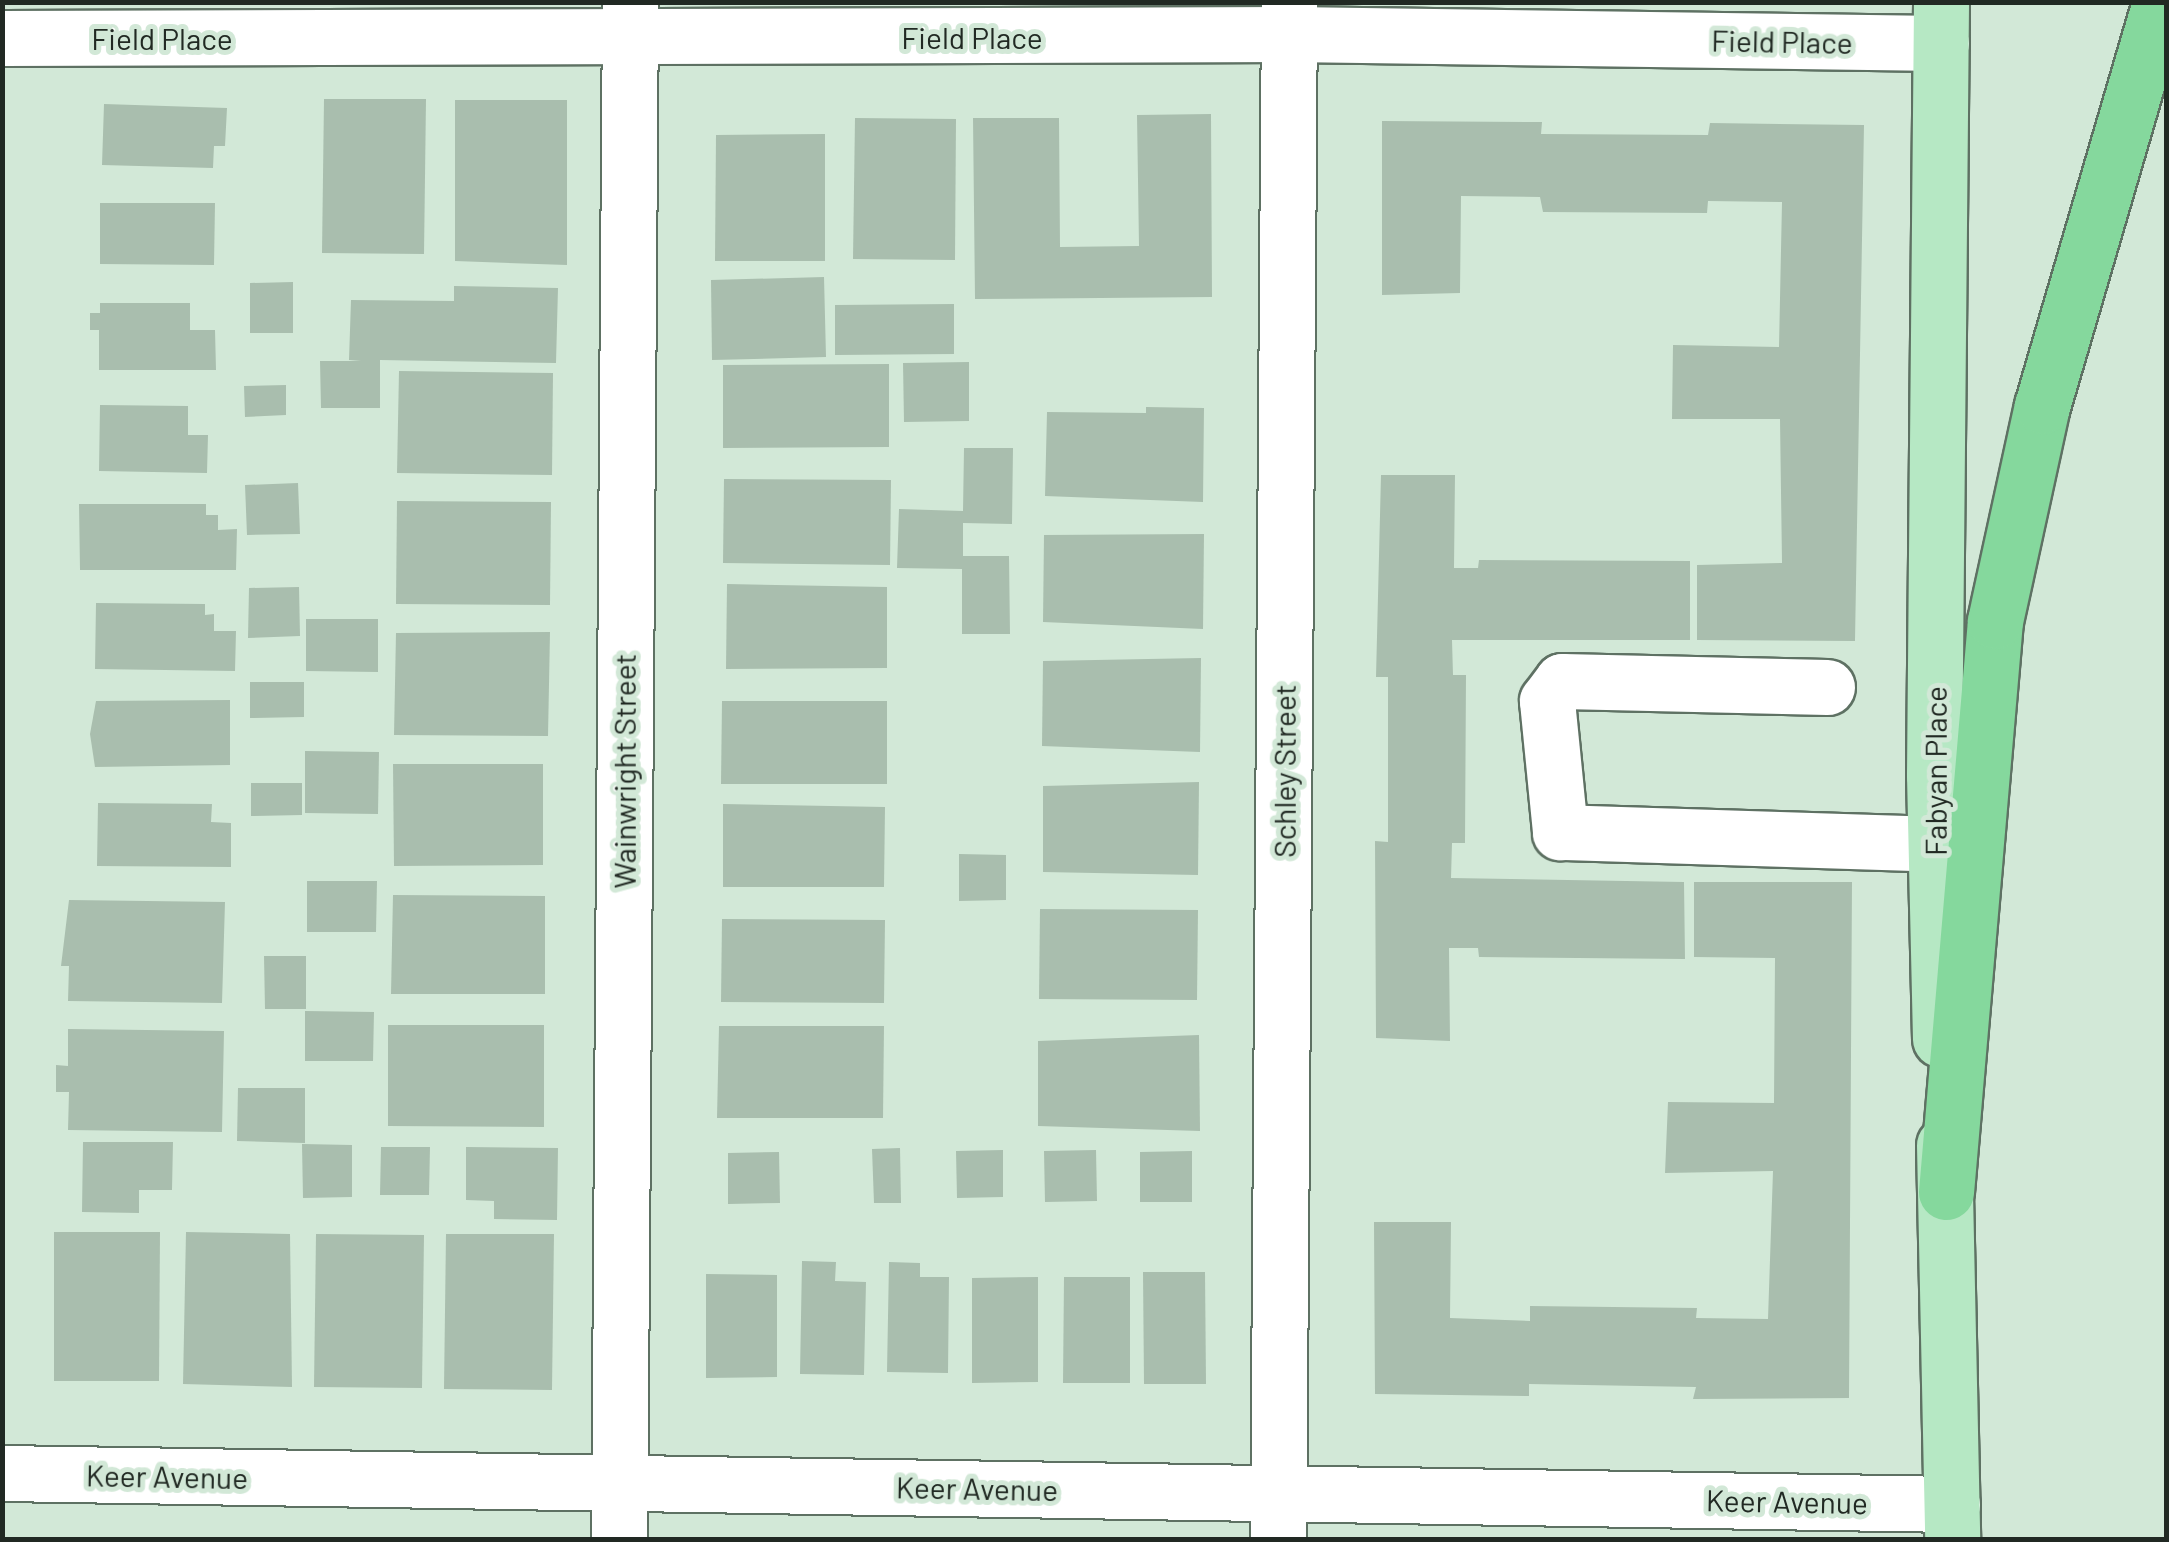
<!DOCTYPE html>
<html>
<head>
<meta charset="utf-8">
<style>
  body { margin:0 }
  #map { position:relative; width:2169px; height:1542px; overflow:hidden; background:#d2e8d7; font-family:Barlow,sans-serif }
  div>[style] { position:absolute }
  .building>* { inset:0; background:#a9beae }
  .roads { filter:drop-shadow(2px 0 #5e7163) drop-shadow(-2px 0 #5e7163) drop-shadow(0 2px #5e7163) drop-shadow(0 -2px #5e7163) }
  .minor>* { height:55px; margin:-27.5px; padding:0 27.5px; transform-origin:27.5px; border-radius:27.5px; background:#fff }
  .major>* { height:55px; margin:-27.5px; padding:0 27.5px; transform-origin:27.5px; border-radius:27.5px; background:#b6e8c4 }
  .highway>* { height:55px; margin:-27.5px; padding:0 27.5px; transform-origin:27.5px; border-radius:27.5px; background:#85d89d }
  span { translate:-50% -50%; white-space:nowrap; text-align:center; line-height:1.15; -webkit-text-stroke:10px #d2e8d7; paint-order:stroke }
  .street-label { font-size:30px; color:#212923 }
  .frame { position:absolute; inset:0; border:5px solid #212923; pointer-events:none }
</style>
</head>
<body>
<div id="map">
  <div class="building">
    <div style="clip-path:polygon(324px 99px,426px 99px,424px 254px,322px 253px)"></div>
    <div style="clip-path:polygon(455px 100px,567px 100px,567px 265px,455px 261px)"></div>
    <div style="clip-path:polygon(104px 104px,227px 108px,225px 146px,214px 146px,213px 168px,102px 165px)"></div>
    <div style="clip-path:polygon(1211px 114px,1212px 297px,975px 299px,973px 118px,1059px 118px,1060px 247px,1139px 246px,1137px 115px)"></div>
    <div style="clip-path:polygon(855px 118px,956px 119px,955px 260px,853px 259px)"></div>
    <div style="clip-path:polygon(1382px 121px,1542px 122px,1541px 134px,1708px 135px,1710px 123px,1864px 125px,1855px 641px,1697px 640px,1697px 565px,1782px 563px,1780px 419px,1672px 419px,1673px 345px,1779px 347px,1782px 202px,1708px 201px,1707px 213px,1543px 212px,1540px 197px,1461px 196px,1460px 293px,1382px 295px)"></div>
    <div style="clip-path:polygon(825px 134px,825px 261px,715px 261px,716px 135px)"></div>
    <div style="clip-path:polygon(100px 203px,215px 203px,214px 265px,100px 264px)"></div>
    <div style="clip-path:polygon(824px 277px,826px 357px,712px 360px,711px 280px)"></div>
    <div style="clip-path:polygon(293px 282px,293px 333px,250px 333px,250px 283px)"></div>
    <div style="clip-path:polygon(454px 286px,558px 288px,556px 363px,380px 360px,380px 408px,321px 408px,320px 361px,361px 361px,349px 360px,351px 300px,454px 301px)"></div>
    <div style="clip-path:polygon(100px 303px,190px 303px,190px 330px,215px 330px,216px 370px,99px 370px,99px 330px,90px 330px,90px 313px,100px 313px)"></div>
    <div style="clip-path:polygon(954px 304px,954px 354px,835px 355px,835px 305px)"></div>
    <div style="clip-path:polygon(969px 362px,969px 421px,904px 422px,903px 363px)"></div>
    <div style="clip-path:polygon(889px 364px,889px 447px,723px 448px,723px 365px)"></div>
    <div style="clip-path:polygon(399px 371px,553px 373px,552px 475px,397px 473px)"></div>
    <div style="clip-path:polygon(286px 385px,286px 415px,245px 417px,244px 386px)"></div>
    <div style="clip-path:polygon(100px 405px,188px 406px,188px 435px,208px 435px,207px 473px,99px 471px)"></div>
    <div style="clip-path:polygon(1146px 407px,1204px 408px,1203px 502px,1045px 496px,1047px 412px,1146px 413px)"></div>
    <div style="clip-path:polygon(964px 448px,1013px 448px,1012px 524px,963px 523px,963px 556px,1009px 556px,1010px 634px,962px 634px,962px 569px,897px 568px,899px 509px,963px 511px)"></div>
    <div style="clip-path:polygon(1381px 475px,1455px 475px,1454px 568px,1478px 568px,1479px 560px,1690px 561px,1690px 640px,1452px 640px,1453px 675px,1466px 675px,1465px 843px,1452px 843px,1451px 878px,1684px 882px,1685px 959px,1479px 957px,1478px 948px,1449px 948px,1450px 1041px,1376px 1038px,1375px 841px,1388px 842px,1388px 677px,1376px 677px)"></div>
    <div style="clip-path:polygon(724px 479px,891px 480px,890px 565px,723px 563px)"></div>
    <div style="clip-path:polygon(298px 483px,300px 534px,247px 535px,245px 485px)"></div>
    <div style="clip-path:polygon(397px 501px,551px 502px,550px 605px,396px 604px)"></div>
    <div style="clip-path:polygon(79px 504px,206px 504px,206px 515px,218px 515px,218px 530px,237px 529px,236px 570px,80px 570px)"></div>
    <div style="clip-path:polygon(1204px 534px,1203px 629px,1043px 622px,1044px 535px)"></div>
    <div style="clip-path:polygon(727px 584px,887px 587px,887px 668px,726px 669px)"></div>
    <div style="clip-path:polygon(299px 587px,300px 636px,248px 638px,249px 588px)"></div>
    <div style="clip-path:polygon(96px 603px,205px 604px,205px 615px,214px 614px,214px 631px,236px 631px,235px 671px,95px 669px)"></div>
    <div style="clip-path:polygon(306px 619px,378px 619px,378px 672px,306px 671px)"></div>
    <div style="clip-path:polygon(550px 632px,548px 736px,394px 735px,396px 633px)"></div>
    <div style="clip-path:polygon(1201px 658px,1200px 752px,1042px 746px,1043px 661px)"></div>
    <div style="clip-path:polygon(250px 682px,304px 682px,304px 717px,250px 718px)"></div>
    <div style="clip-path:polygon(230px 700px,230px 765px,95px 767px,90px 734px,96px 701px)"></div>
    <div style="clip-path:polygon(722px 701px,887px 701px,887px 784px,721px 784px)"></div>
    <div style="clip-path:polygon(305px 751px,379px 752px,378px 814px,305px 813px)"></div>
    <div style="clip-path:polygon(393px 764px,543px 764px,543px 865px,394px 866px)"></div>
    <div style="clip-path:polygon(1199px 782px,1198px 875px,1043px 872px,1043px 786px)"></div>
    <div style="clip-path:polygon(251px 783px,302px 783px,302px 815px,251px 816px)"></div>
    <div style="clip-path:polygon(98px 803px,212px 804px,211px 822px,231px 823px,231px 867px,97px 866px)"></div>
    <div style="clip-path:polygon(723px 804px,885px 807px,884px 887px,723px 887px)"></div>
    <div style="clip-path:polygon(959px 854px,1006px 855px,1006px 900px,959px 901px)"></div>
    <div style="clip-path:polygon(307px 881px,377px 881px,376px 932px,307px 932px)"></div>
    <div style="clip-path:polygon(1694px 882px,1852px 882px,1849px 1398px,1693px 1399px,1696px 1387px,1529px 1384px,1529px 1396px,1375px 1394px,1374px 1222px,1451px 1222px,1450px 1318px,1530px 1321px,1530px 1306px,1697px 1308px,1696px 1318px,1768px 1319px,1773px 1171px,1665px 1173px,1668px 1102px,1774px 1103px,1775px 958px,1694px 957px)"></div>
    <div style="clip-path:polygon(393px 895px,545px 896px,545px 994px,391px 994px)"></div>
    <div style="clip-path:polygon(69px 900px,225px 902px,222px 1003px,68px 1001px,69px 966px,61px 966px)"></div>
    <div style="clip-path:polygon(1040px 909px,1198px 910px,1197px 1000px,1039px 999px)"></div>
    <div style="clip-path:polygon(722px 919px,885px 920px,884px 1003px,721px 1002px)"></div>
    <div style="clip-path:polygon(264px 956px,306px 956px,306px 1009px,265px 1009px)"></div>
    <div style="clip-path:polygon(305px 1011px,374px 1012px,373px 1061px,305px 1061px)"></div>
    <div style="clip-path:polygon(388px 1025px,544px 1025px,544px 1127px,388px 1126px)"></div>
    <div style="clip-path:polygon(719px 1026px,884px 1026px,883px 1118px,717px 1118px)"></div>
    <div style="clip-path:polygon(68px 1029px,224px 1031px,222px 1132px,68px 1130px,69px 1092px,56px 1092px,56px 1065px,68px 1066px)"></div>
    <div style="clip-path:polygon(1199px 1035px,1200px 1131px,1038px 1126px,1038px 1041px)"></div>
    <div style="clip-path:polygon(238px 1088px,305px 1088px,305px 1143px,237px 1141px)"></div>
    <div style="clip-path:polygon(83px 1142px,173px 1142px,172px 1190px,139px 1190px,139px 1213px,82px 1212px)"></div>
    <div style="clip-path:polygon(302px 1144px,352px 1145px,352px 1197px,303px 1198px)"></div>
    <div style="clip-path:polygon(381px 1147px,430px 1147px,429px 1195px,380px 1195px)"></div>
    <div style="clip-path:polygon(466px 1147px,558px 1148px,557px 1220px,494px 1219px,494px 1201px,466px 1200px)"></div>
    <div style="clip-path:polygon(900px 1148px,901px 1203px,874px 1203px,872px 1149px)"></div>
    <div style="clip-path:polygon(1003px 1150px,1003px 1197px,957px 1198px,956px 1151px)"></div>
    <div style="clip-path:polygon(1096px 1150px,1097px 1201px,1045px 1202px,1044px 1151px)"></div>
    <div style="clip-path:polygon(1192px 1151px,1192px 1202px,1140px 1202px,1140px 1152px)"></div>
    <div style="clip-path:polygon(779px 1152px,780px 1203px,728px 1204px,728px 1153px)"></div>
    <div style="clip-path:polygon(54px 1232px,160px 1232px,159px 1381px,54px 1381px)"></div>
    <div style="clip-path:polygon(186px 1232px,290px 1234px,292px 1387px,183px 1384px)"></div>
    <div style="clip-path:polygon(316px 1234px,424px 1235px,422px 1388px,314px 1387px)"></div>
    <div style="clip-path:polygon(446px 1234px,554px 1234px,552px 1390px,444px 1389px)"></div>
    <div style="clip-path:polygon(802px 1261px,836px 1262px,835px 1281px,866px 1282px,864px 1375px,800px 1374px)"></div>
    <div style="clip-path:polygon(889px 1262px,920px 1263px,920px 1277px,949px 1277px,948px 1373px,887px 1372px)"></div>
    <div style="clip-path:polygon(1143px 1272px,1205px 1272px,1206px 1384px,1144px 1384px)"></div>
    <div style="clip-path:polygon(706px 1274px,777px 1275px,777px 1377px,706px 1378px)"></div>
    <div style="clip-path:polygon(1038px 1277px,1038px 1382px,972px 1383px,972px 1278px)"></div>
    <div style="clip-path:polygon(1064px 1277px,1130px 1277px,1130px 1383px,1063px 1383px)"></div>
  </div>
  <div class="roads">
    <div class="minor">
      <div style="left:2px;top:38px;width:1288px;rotate:-0.18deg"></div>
      <div style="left:1290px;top:34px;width:651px;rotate:0.79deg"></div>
      <div style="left:1827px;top:687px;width:265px;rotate:-178.7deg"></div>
      <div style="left:1562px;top:681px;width:25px;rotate:127deg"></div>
      <div style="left:1547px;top:701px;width:132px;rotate:84.3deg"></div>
      <div style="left:1560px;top:832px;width:374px;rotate:1.8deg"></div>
      <div style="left:2px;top:1473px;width:1950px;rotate:0.91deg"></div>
      <div style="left:619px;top:1540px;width:1537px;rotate:-89.59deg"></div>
      <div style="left:1278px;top:1540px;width:1538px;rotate:-89.59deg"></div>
    </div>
    <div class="major">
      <div style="left:1940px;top:1039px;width:264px;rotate:-91.3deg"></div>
      <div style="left:1934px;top:775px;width:773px;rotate:-89.48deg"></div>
      <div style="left:1944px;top:1145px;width:395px;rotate:88.8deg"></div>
    </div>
    <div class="highway">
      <div style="left:1946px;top:1192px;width:573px;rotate:-85.1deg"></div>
      <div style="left:1995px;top:621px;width:220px;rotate:-77.7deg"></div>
      <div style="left:2042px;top:406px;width:421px;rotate:-73.7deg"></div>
    </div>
  </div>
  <div class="street-label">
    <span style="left:972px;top:37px">Field Place</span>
    <span style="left:162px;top:38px">Field Place</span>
    <span style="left:1782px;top:41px;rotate:1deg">Field Place</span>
    <span style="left:624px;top:771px;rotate:-90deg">Wainwright Street</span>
    <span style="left:1284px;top:771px;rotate:-90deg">Schley Street</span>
    <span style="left:1935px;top:771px;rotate:-90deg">Fabyan Place</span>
    <span style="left:167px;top:1476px;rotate:1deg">Keer Avenue</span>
    <span style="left:977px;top:1488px;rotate:1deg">Keer Avenue</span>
    <span style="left:1787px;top:1501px;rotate:1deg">Keer Avenue</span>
  </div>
  <div class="frame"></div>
</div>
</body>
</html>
